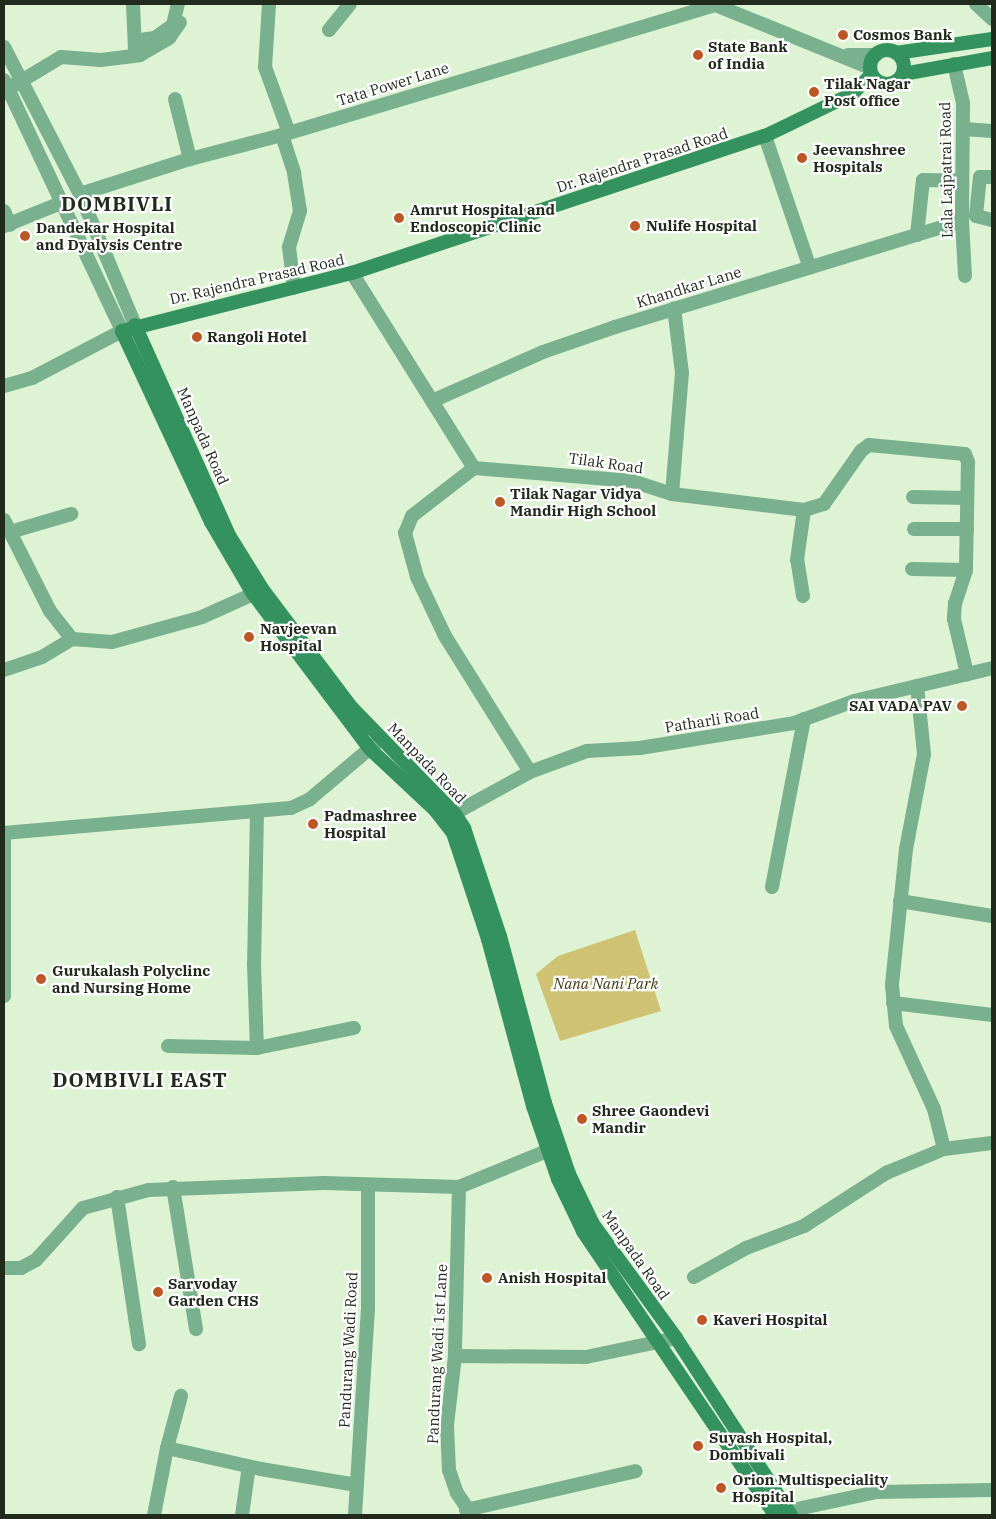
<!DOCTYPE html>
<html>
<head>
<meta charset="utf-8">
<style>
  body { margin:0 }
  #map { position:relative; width:996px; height:1519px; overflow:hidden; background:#ddf3d4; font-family:"IBM Plex Serif",serif }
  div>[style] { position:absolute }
  .green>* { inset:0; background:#d0c273 }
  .minor>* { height:14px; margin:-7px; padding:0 7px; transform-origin:7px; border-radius:7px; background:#79b08d }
  .tertiary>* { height:14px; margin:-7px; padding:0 7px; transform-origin:7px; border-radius:7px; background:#79b08d }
  .secondary>* { height:14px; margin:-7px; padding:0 7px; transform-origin:7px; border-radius:7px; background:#34925f }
  .secondary>.ring { margin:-7px; padding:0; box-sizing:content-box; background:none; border:14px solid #34925f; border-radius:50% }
  .dots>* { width:14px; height:14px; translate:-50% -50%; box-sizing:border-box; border:2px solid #fff; border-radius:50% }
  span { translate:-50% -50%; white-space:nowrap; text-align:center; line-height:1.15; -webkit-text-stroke:4.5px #fff; paint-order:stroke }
  .poi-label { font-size:15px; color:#222a1e; font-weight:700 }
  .left { translate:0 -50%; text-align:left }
  .right { translate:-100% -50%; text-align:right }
  .street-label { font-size:15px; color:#222a1e }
  .park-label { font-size:15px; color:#403a12; font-style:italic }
  .district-label { font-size:20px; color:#222a1e; font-weight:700; letter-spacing:1px }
  .frame { position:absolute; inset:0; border:5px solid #222a1e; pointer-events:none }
</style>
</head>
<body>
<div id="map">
  <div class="green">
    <div style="clip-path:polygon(635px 930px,661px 1011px,560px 1041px,536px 974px,558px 956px)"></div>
  </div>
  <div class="minor">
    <div style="left:133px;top:4px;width:46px;rotate:87.5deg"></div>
    <div style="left:269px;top:4px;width:63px;rotate:93.6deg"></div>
    <div style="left:265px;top:67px;width:70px;rotate:70deg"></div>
    <div style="left:976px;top:4px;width:22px;rotate:43deg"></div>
    <div style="left:329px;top:30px;width:33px;rotate:-51deg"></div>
    <div style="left:140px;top:40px;width:15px;rotate:-8deg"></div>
    <div style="left:155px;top:38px;width:22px;rotate:-36deg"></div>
    <div style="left:173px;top:25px;width:22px;rotate:-77deg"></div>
    <div style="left:954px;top:64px;width:40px;rotate:77deg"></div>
    <div style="left:963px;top:103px;width:118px;rotate:90.5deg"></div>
    <div style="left:962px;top:221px;width:55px;rotate:86.9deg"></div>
    <div style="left:8px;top:89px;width:62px;rotate:-31.1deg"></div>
    <div style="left:61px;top:57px;width:40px;rotate:4.3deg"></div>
    <div style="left:101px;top:60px;width:39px;rotate:-7deg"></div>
    <div style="left:140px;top:55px;width:34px;rotate:-30deg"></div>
    <div style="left:169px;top:38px;width:19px;rotate:-55deg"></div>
    <div style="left:175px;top:99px;width:62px;rotate:76deg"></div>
    <div style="left:963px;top:129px;width:29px;rotate:4deg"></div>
    <div style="left:282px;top:135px;width:40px;rotate:72deg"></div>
    <div style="left:294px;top:173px;width:38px;rotate:81deg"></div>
    <div style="left:300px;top:211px;width:38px;rotate:107deg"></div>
    <div style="left:289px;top:247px;width:41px;rotate:83deg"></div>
    <div style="left:765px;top:136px;width:139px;rotate:71.2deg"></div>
    <div style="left:992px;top:177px;width:12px;rotate:180deg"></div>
    <div style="left:980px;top:177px;width:39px;rotate:96deg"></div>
    <div style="left:976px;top:216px;width:16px;rotate:14deg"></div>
    <div style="left:4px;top:211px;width:15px;rotate:67deg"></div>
    <div style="left:4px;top:226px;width:64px;rotate:-22.1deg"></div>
    <div style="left:917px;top:235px;width:55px;rotate:-83.8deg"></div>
    <div style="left:923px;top:180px;width:39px;rotate:1deg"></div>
    <div style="left:352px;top:273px;width:230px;rotate:58deg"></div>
    <div style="left:474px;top:468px;width:159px;rotate:4.7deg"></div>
    <div style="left:632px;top:481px;width:42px;rotate:18deg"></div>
    <div style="left:672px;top:494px;width:133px;rotate:6.9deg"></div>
    <div style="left:804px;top:510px;width:21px;rotate:-17deg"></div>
    <div style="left:824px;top:504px;width:65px;rotate:-55.1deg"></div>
    <div style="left:861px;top:451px;width:10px;rotate:-37deg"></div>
    <div style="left:869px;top:445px;width:96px;rotate:5.4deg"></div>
    <div style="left:965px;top:454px;width:9px;rotate:69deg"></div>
    <div style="left:968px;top:462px;width:108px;rotate:91.1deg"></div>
    <div style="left:966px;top:570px;width:35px;rotate:108deg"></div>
    <div style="left:955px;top:603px;width:16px;rotate:94deg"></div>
    <div style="left:954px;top:619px;width:57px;rotate:76.7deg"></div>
    <div style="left:4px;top:386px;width:29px;rotate:-16deg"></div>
    <div style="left:32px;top:378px;width:102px;rotate:-27.6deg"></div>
    <div style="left:432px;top:401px;width:121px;rotate:-23.8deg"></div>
    <div style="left:543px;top:352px;width:76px;rotate:-19.1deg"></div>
    <div style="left:615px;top:327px;width:363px;rotate:-17deg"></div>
    <div style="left:474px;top:468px;width:78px;rotate:142.3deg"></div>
    <div style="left:412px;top:516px;width:18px;rotate:112deg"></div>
    <div style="left:405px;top:533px;width:46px;rotate:74.7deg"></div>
    <div style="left:417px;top:577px;width:65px;rotate:64.6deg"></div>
    <div style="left:445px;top:636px;width:160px;rotate:58deg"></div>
    <div style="left:672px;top:494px;width:121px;rotate:-85.3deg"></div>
    <div style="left:682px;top:373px;width:65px;rotate:-97deg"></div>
    <div style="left:913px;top:497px;width:54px;rotate:1.1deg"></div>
    <div style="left:4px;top:520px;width:102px;rotate:63.2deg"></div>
    <div style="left:50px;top:611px;width:36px;rotate:52deg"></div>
    <div style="left:72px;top:639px;width:40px;rotate:4.3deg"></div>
    <div style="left:112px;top:642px;width:93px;rotate:-15.5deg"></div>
    <div style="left:202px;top:617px;width:66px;rotate:-24.2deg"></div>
    <div style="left:914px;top:529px;width:53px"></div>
    <div style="left:10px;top:532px;width:64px;rotate:-16.4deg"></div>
    <div style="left:912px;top:569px;width:54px;rotate:1.1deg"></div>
    <div style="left:803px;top:596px;width:36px;rotate:-99deg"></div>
    <div style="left:797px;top:560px;width:50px;rotate:-82deg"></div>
    <div style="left:4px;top:670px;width:40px;rotate:-18.9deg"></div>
    <div style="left:42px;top:657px;width:35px;rotate:-31deg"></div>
    <div style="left:917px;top:686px;width:68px;rotate:84.1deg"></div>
    <div style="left:924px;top:754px;width:97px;rotate:100.7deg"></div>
    <div style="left:906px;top:849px;width:137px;rotate:95.9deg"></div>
    <div style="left:892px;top:985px;width:41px;rotate:84.4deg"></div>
    <div style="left:896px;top:1026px;width:91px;rotate:65.4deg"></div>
    <div style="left:934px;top:1109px;width:41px;rotate:76deg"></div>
    <div style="left:257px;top:811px;width:153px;rotate:91.1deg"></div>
    <div style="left:254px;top:964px;width:84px;rotate:88deg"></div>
    <div style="left:257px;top:1048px;width:99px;rotate:-11.7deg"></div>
    <div style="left:772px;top:887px;width:171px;rotate:-79.2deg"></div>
    <div style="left:900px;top:901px;width:93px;rotate:9.3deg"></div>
    <div style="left:4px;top:996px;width:163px;rotate:-90deg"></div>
    <div style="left:893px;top:1003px;width:100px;rotate:6.9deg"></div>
    <div style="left:168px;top:1046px;width:89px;rotate:1.3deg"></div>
    <div style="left:173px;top:1187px;width:144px;rotate:80.8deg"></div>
    <div style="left:459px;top:1187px;width:169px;rotate:91.4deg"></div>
    <div style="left:455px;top:1356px;width:69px;rotate:96.6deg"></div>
    <div style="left:447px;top:1425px;width:45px;rotate:87.5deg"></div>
    <div style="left:449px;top:1470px;width:24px;rotate:71deg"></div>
    <div style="left:457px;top:1493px;width:27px;rotate:56deg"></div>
    <div style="left:117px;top:1197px;width:149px;rotate:81.5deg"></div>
    <div style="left:4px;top:1268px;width:17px"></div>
    <div style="left:21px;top:1268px;width:17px;rotate:-28deg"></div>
    <div style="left:36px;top:1260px;width:70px;rotate:-47.9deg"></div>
    <div style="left:83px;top:1208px;width:68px;rotate:-15.3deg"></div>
    <div style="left:149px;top:1190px;width:175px;rotate:-2.3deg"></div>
    <div style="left:324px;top:1183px;width:135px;rotate:1.7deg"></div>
    <div style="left:459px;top:1187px;width:108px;rotate:-22.3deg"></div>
    <div style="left:694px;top:1277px;width:60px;rotate:-29.1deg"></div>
    <div style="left:746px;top:1248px;width:62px;rotate:-20.8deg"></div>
    <div style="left:804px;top:1226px;width:98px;rotate:-32.9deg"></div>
    <div style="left:886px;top:1173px;width:63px;rotate:-22.5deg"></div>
    <div style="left:944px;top:1149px;width:48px;rotate:-7.1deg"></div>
    <div style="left:455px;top:1356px;width:131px;rotate:0.4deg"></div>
    <div style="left:586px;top:1357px;width:92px;rotate:-11.9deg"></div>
    <div style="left:167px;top:1448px;width:96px;rotate:12.6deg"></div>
    <div style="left:261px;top:1469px;width:97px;rotate:9.5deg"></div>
    <div style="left:466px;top:1510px;width:174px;rotate:-12.9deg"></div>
    <div style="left:778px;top:1513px;width:101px;rotate:-12deg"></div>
    <div style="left:877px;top:1492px;width:115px;rotate:-1deg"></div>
    <div style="left:154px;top:1515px;width:68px;rotate:-79deg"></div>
    <div style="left:167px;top:1448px;width:54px;rotate:-74.9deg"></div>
    <div style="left:242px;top:1515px;width:49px;rotate:-81.9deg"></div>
    <div style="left:355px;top:1515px;width:206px;rotate:-86.4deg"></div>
    <div style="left:368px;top:1309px;width:124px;rotate:-90deg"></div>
  </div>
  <div class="tertiary">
    <div style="left:713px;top:4px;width:170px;rotate:22.1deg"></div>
    <div style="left:4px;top:47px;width:165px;rotate:62.7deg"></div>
    <div style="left:80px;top:194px;width:142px;rotate:67.2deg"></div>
    <div style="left:848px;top:55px;width:28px"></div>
    <div style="left:4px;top:80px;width:277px;rotate:64.8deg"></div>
    <div style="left:80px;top:194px;width:115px;rotate:-17.7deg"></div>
    <div style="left:190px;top:159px;width:95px;rotate:-14.6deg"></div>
    <div style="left:282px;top:135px;width:453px;rotate:-16.7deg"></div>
    <div style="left:446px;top:818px;width:96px;rotate:-28.7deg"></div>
    <div style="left:530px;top:772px;width:61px;rotate:-20.2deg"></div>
    <div style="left:587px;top:751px;width:53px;rotate:-3.2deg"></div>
    <div style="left:640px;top:748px;width:156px;rotate:-9.2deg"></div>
    <div style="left:794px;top:723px;width:64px;rotate:-20.1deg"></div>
    <div style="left:854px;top:701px;width:142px;rotate:-13.4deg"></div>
    <div style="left:4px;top:833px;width:288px;rotate:-5deg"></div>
    <div style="left:291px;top:808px;width:21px;rotate:-25deg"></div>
    <div style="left:310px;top:799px;width:93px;rotate:-40.2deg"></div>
  </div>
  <div class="secondary">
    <div class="ring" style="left:870px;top:50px;width:20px;height:20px"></div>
    <div style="left:896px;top:53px;width:97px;rotate:-8.3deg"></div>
    <div style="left:903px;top:74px;width:90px;rotate:-10.2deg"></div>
    <div style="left:135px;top:325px;width:232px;rotate:65.9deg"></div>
    <div style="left:230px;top:537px;width:62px;rotate:58.1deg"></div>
    <div style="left:263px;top:590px;width:148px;rotate:53deg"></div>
    <div style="left:352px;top:708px;width:148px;rotate:45.8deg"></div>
    <div style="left:455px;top:814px;width:17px;rotate:57deg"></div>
    <div style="left:464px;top:828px;width:114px;rotate:71.6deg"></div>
    <div style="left:500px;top:936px;width:173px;rotate:74.9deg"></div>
    <div style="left:545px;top:1103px;width:75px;rotate:71.3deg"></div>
    <div style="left:569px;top:1174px;width:55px;rotate:64.4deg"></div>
    <div style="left:593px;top:1224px;width:141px;rotate:53.9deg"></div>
    <div style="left:676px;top:1338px;width:211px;rotate:57deg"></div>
    <div style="left:775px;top:1515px;width:343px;rotate:-124.1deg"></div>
    <div style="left:583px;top:1231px;width:58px;rotate:-115.7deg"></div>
    <div style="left:558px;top:1179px;width:77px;rotate:-108.9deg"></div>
    <div style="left:533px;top:1106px;width:173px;rotate:-105.1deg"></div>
    <div style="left:488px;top:939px;width:112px;rotate:-108.3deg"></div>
    <div style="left:453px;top:833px;width:29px;rotate:-128deg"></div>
    <div style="left:435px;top:810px;width:89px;rotate:-136.8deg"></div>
    <div style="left:370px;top:749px;width:194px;rotate:-127deg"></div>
    <div style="left:253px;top:594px;width:83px;rotate:-120.3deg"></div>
    <div style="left:211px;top:522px;width:211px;rotate:-115deg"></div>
    <div style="left:122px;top:331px;width:237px;rotate:-14.2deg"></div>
    <div style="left:352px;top:273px;width:435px;rotate:-18.4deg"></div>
    <div style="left:765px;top:136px;width:97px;rotate:-25.8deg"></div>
    <div style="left:852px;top:94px;width:28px;rotate:-45deg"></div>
  </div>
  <div class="dots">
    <div style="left:843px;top:35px;background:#bc5726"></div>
    <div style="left:698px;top:55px;background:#bc5726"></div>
    <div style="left:814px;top:92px;background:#bc5726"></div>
    <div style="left:802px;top:158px;background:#bc5726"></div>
    <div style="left:399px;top:218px;background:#bc5726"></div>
    <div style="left:635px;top:226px;background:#bc5726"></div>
    <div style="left:25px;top:236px;background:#bc5726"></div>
    <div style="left:197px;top:337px;background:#bc5726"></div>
    <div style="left:500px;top:502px;background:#bc5726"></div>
    <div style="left:249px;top:637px;background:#bc5726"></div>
    <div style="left:962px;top:706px;background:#bc5726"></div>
    <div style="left:313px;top:824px;background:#bc5726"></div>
    <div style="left:41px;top:979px;background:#bc5726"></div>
    <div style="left:582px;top:1119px;background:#bc5726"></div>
    <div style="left:487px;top:1278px;background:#bc5726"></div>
    <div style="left:158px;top:1292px;background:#bc5726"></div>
    <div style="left:702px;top:1320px;background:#bc5726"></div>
    <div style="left:698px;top:1446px;background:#bc5726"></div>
    <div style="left:721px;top:1488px;background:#bc5726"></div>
  </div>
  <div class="poi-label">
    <span class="left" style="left:853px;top:35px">Cosmos Bank</span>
    <span class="left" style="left:708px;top:55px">State Bank<br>of India</span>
    <span class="left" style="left:824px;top:92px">Tilak Nagar<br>Post office</span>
    <span class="left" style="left:813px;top:158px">Jeevanshree<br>Hospitals</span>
    <span class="left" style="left:410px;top:218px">Amrut Hospital and<br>Endoscopic Clinic</span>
    <span class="left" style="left:646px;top:226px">Nulife Hospital</span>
    <span class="left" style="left:36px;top:236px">Dandekar Hospital<br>and Dyalysis Centre</span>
    <span class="left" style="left:207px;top:337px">Rangoli Hotel</span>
    <span class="left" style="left:510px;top:502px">Tilak Nagar Vidya<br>Mandir High School</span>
    <span class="left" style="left:260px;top:637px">Navjeevan<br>Hospital</span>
    <span class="right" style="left:952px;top:706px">SAI VADA PAV</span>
    <span class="left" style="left:324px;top:824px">Padmashree<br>Hospital</span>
    <span class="left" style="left:52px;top:979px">Gurukalash Polyclinc<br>and Nursing Home</span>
    <span class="left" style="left:592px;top:1119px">Shree Gaondevi<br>Mandir</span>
    <span class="left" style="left:498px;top:1278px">Anish Hospital</span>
    <span class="left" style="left:168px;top:1292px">Sarvoday<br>Garden CHS</span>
    <span class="left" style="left:713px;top:1320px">Kaveri Hospital</span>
    <span class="left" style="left:709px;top:1446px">Suyash Hospital,<br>Dombivali</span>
    <span class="left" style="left:732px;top:1488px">Orion Multispeciality<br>Hospital</span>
  </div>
  <div class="street-label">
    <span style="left:393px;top:84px;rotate:-17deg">Tata Power Lane</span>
    <span style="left:642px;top:160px;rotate:-18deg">Dr. Rajendra Prasad Road</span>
    <span style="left:946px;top:170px;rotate:-91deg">Lala Lajpatrai Road</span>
    <span style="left:257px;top:279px;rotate:-13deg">Dr. Rajendra Prasad Road</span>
    <span style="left:689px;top:287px;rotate:-17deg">Khandkar Lane</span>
    <span style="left:203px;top:436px;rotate:66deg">Manpada Road</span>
    <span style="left:606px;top:463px;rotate:8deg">Tilak Road</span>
    <span style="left:712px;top:720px;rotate:-9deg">Patharli Road</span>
    <span style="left:427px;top:763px;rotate:46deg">Manpada Road</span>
    <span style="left:636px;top:1255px;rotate:55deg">Manpada Road</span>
    <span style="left:348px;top:1350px;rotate:-87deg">Pandurang Wadi Road</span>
    <span style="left:437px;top:1354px;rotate:-87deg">Pandurang Wadi 1st Lane</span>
  </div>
  <div class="park-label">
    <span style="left:606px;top:984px">Nana Nani Park</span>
  </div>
  <div class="district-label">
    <span style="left:117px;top:203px">DOMBIVLI</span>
    <span style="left:140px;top:1079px">DOMBIVLI EAST</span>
  </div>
  <div class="frame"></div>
</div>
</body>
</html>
